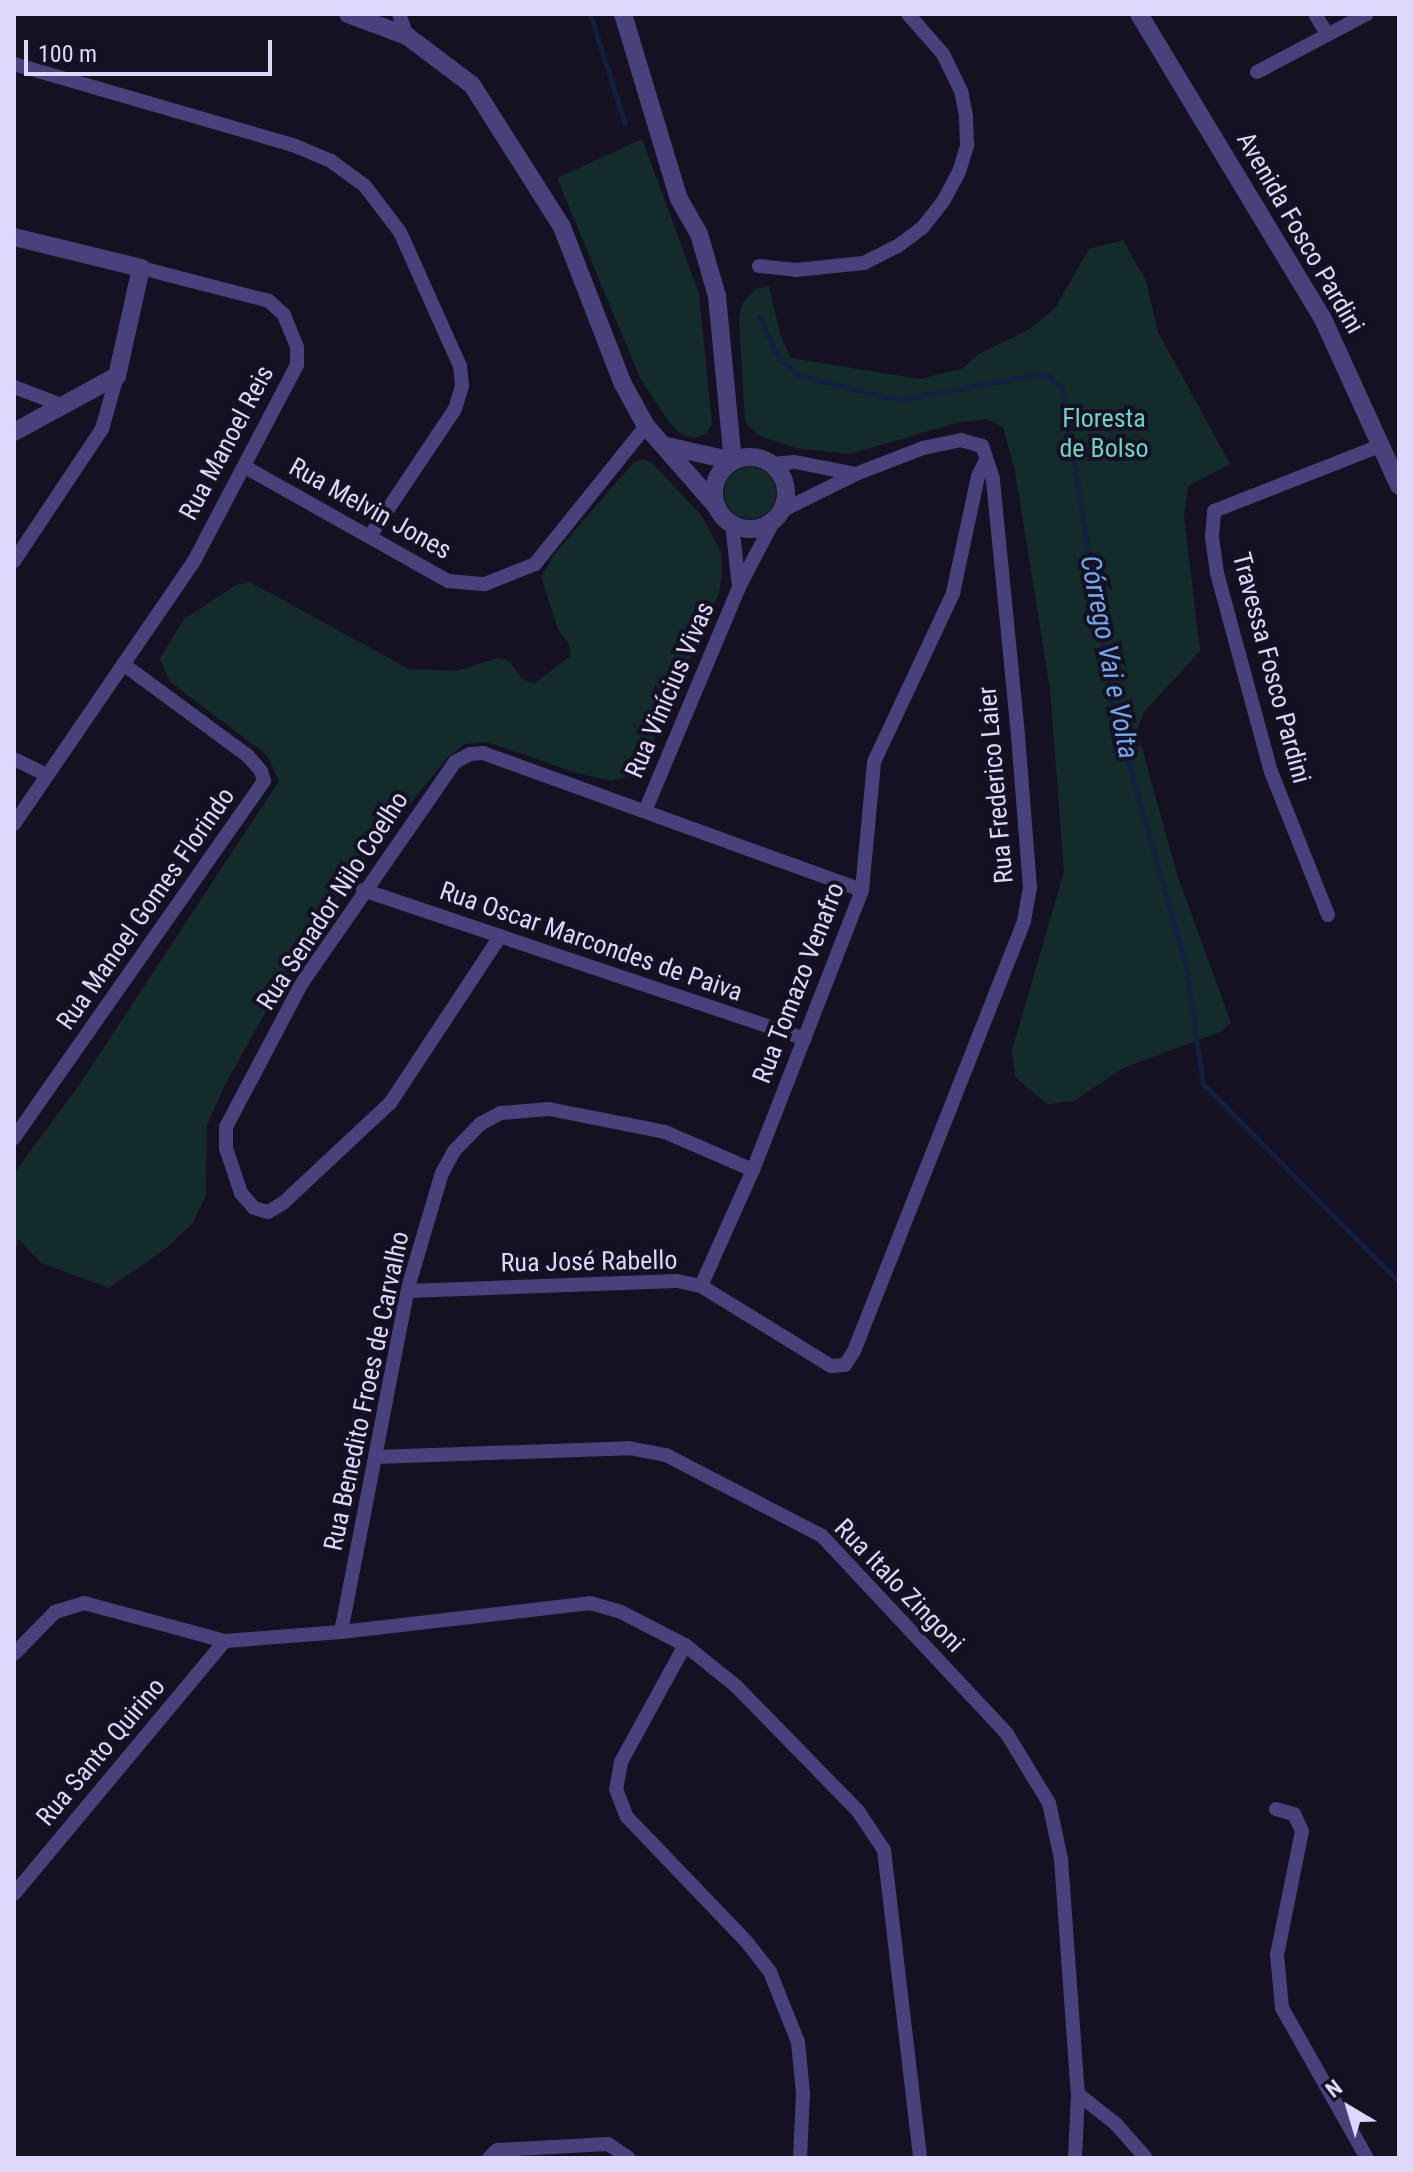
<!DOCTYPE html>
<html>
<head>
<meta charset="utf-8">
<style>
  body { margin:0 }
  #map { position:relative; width:1413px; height:2172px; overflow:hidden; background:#151122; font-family:"Roboto Condensed",sans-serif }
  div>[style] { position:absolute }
  .green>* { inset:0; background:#142b2c }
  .round { border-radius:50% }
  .stream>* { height:5px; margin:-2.5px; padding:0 2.5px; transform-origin:2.5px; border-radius:2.5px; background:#111f41 }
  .minor>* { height:14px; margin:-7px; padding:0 7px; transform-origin:7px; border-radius:7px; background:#48417c }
  .tertiary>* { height:18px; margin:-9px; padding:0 9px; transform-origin:9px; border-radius:9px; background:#48417c }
  .tertiary>.ring { margin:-9px; padding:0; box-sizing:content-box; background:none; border:18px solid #48417c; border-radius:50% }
  span { translate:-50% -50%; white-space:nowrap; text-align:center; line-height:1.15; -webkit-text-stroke:8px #151122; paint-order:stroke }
  .street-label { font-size:26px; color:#ded6fb }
  .park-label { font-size:26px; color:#6ad3c2 }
  .water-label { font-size:28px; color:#70a9ef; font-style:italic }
  .frame { position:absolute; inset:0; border:16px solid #ded6fb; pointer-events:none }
  .north { position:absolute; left:1309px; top:2068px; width:80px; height:80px; -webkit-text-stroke:6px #151122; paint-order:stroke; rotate:322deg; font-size:22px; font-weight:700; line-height:32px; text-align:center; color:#ded6fb }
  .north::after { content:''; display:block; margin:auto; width:28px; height:36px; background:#ded6fb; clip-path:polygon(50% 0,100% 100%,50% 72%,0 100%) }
  .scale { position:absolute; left:24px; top:40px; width:248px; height:36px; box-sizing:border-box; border:4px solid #ded6fb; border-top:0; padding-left:10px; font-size:24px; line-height:28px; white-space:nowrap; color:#ded6fb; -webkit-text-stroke:6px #151122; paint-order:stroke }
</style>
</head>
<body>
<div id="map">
  <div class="green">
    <div style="clip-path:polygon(642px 139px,699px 293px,712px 423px,706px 434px,695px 438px,682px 435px,669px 422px,640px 378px,557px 178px)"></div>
    <div style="clip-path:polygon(1123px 240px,1146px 281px,1158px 332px,1230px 464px,1188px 486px,1184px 516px,1200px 651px,1144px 712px,1137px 730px,1177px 874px,1231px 1023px,1220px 1032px,1123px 1068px,1074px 1101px,1047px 1104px,1015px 1077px,1012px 1050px,1064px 872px,1050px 689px,1015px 471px,1003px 427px,986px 419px,956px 423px,850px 454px,795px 448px,758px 435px,745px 422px,739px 317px,742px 304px,755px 289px,769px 286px,780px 334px,791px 358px,919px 379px,962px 369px,979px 354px,1030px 329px,1055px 308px,1089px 249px)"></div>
    <div style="clip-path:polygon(643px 459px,652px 463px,702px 516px,721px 552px,722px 573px,719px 593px,646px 757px,630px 776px,611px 781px,570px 771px,488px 742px,465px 744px,447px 758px,362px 864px,275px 995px,224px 1087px,207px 1125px,206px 1195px,193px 1223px,168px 1247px,109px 1288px,41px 1263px,19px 1239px,14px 1254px,14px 1173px,79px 1085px,279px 781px,267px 755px,170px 682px,160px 659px,184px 619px,236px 585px,250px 582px,409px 669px,456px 671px,498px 658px,509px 661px,522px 679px,534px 684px,570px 656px,569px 644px,558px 629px,541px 577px,556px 552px,634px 462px)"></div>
    <div class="round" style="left:724px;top:467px;width:52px;height:52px"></div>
  </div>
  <div class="stream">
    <div style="left:590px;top:14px;width:115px;rotate:72.3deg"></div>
    <div style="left:759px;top:316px;width:47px;rotate:65.1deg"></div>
    <div style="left:779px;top:359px;width:26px;rotate:39deg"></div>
    <div style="left:799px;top:375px;width:101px;rotate:14.3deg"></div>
    <div style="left:897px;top:400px;width:134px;rotate:-10.3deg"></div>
    <div style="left:1029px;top:376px;width:19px"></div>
    <div style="left:1048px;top:376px;width:18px;rotate:38deg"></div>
    <div style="left:1062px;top:387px;width:329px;rotate:80.9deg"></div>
    <div style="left:1114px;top:712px;width:264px;rotate:74.2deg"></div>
    <div style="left:1186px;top:966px;width:119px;rotate:81.8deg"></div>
    <div style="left:1203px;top:1084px;width:279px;rotate:45.3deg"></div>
  </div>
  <div class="minor">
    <div style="left:399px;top:14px;width:23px;rotate:70deg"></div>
    <div style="left:1315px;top:14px;width:23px;rotate:59deg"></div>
    <div style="left:14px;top:64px;width:291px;rotate:16.2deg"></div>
    <div style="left:293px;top:145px;width:41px;rotate:22.8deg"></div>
    <div style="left:331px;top:161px;width:42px;rotate:36.3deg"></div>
    <div style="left:365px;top:186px;width:58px;rotate:52.7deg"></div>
    <div style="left:400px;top:232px;width:147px;rotate:65.9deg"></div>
    <div style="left:460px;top:366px;width:20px;rotate:84deg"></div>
    <div style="left:462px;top:386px;width:24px;rotate:107deg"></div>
    <div style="left:455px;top:409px;width:153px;rotate:123.8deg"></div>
    <div style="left:1257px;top:72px;width:124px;rotate:-27.8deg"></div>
    <div style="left:759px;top:266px;width:37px;rotate:6deg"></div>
    <div style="left:796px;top:270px;width:68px;rotate:-5.9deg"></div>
    <div style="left:864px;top:263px;width:38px;rotate:-27deg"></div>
    <div style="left:898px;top:246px;width:31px;rotate:-37deg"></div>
    <div style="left:923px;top:227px;width:34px;rotate:-52deg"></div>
    <div style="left:944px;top:200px;width:32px;rotate:-62deg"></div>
    <div style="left:959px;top:172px;width:28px;rotate:-73deg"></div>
    <div style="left:967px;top:145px;width:29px;rotate:-92deg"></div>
    <div style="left:966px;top:116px;width:25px;rotate:-101deg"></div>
    <div style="left:961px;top:91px;width:41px;rotate:-115.9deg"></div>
    <div style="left:943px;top:54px;width:53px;rotate:-131.2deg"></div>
    <div style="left:14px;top:387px;width:53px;rotate:20.8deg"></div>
    <div style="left:772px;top:464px;width:23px;rotate:-5deg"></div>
    <div style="left:795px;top:462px;width:61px;rotate:11.3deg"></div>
    <div style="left:245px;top:467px;width:233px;rotate:29.3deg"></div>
    <div style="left:448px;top:581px;width:37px;rotate:5deg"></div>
    <div style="left:485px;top:584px;width:54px;rotate:-21.8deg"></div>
    <div style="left:535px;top:564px;width:177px;rotate:-51.2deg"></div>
    <div style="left:732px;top:524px;width:62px;rotate:83.6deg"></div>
    <div style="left:14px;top:561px;width:159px;rotate:-56.3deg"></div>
    <div style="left:102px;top:429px;width:55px;rotate:-74.2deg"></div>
    <div style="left:14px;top:759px;width:37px;rotate:26deg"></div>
    <div style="left:645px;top:811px;width:243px;rotate:-67.2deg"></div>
    <div style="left:739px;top:587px;width:76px;rotate:-62.4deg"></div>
    <div style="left:14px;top:824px;width:316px;rotate:-55.6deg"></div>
    <div style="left:193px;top:563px;width:224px;rotate:-62.3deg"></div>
    <div style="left:297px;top:365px;width:18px;rotate:-90deg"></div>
    <div style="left:297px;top:347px;width:35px;rotate:-112deg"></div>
    <div style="left:284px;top:315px;width:21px;rotate:-137deg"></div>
    <div style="left:269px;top:301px;width:132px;rotate:-165.5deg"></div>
    <div style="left:363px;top:890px;width:466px;rotate:18.6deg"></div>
    <div style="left:1328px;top:915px;width:154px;rotate:-111.7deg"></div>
    <div style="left:1271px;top:772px;width:206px;rotate:-105.2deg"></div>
    <div style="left:1217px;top:573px;width:37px;rotate:-98deg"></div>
    <div style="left:1212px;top:536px;width:25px;rotate:-85deg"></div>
    <div style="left:1214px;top:511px;width:180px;rotate:-21.4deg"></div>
    <div style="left:499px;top:938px;width:198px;rotate:123.4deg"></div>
    <div style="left:390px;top:1103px;width:146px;rotate:136.9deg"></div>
    <div style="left:283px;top:1203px;width:17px;rotate:149deg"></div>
    <div style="left:268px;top:1212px;width:15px;rotate:-164deg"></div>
    <div style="left:254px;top:1208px;width:20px;rotate:-131deg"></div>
    <div style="left:241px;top:1193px;width:47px;rotate:-108.4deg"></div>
    <div style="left:226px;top:1148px;width:21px;rotate:-90deg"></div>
    <div style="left:226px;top:1127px;width:163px;rotate:-62.2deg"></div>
    <div style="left:302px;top:983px;width:269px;rotate:-55.3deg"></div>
    <div style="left:455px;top:762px;width:17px;rotate:-28deg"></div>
    <div style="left:470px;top:754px;width:13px;rotate:-4deg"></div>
    <div style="left:483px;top:753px;width:403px;rotate:19.9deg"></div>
    <div style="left:14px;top:1138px;width:436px;rotate:-55deg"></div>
    <div style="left:264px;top:781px;width:10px;rotate:-107deg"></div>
    <div style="left:261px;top:771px;width:20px;rotate:-131deg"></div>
    <div style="left:248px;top:756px;width:155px;rotate:-143.6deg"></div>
    <div style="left:701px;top:1286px;width:127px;rotate:-65.9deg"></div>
    <div style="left:753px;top:1170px;width:300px;rotate:-68.7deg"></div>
    <div style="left:862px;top:890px;width:129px;rotate:-84.6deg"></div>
    <div style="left:874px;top:762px;width:187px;rotate:-64.9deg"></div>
    <div style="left:953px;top:593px;width:120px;rotate:-77.9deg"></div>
    <div style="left:978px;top:476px;width:16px;rotate:-63deg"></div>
    <div style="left:407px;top:1291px;width:270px;rotate:-2.1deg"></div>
    <div style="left:677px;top:1281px;width:25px;rotate:12deg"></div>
    <div style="left:701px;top:1286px;width:153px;rotate:31.6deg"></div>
    <div style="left:831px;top:1366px;width:14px;rotate:-4deg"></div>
    <div style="left:845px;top:1365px;width:17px;rotate:-57deg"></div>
    <div style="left:854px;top:1351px;width:462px;rotate:-68.4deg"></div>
    <div style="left:1024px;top:921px;width:34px;rotate:-80deg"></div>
    <div style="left:1030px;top:888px;width:153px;rotate:-94.5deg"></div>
    <div style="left:1018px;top:735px;width:257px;rotate:-95.6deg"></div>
    <div style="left:993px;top:479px;width:35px;rotate:-108deg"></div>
    <div style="left:982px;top:446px;width:22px;rotate:-164deg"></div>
    <div style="left:961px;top:440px;width:39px;rotate:168deg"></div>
    <div style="left:923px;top:448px;width:72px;rotate:158.8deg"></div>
    <div style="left:856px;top:474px;width:84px;rotate:153.7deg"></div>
    <div style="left:376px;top:1457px;width:253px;rotate:-2deg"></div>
    <div style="left:629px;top:1448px;width:38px;rotate:11deg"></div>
    <div style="left:666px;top:1455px;width:176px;rotate:27.4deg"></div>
    <div style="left:822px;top:1536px;width:271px;rotate:46.9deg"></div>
    <div style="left:1007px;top:1734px;width:81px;rotate:58.7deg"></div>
    <div style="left:1049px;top:1803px;width:57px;rotate:77.9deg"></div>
    <div style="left:1061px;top:1859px;width:236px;rotate:85.9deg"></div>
    <div style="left:1078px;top:2094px;width:64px;rotate:92.7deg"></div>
    <div style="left:341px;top:1632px;width:347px;rotate:-79deg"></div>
    <div style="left:407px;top:1291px;width:123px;rotate:-73.5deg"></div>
    <div style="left:442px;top:1173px;width:26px;rotate:-61deg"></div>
    <div style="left:455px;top:1150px;width:36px;rotate:-46deg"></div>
    <div style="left:480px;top:1124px;width:24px;rotate:-28deg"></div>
    <div style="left:501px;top:1113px;width:48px;rotate:-4.8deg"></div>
    <div style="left:549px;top:1109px;width:118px;rotate:11.2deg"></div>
    <div style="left:665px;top:1132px;width:96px;rotate:23.4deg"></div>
    <div style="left:685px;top:1645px;width:133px;rotate:118.7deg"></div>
    <div style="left:621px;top:1762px;width:27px;rotate:100deg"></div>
    <div style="left:616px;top:1789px;width:30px;rotate:69deg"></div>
    <div style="left:627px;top:1817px;width:172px;rotate:46.2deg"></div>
    <div style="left:746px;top:1941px;width:39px;rotate:52deg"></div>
    <div style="left:770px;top:1972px;width:75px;rotate:68.2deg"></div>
    <div style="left:798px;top:2042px;width:51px;rotate:84.4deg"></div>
    <div style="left:803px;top:2093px;width:65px;rotate:92.6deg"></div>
    <div style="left:14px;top:1654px;width:59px;rotate:-45.7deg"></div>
    <div style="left:55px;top:1612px;width:30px;rotate:-17deg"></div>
    <div style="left:84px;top:1603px;width:146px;rotate:15.1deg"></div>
    <div style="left:225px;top:1641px;width:116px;rotate:-4.4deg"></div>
    <div style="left:341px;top:1632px;width:251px;rotate:-6.6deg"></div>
    <div style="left:590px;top:1603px;width:32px;rotate:16deg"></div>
    <div style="left:621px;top:1612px;width:72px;rotate:27.3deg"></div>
    <div style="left:685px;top:1645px;width:65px;rotate:38.8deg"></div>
    <div style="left:736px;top:1686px;width:175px;rotate:45.7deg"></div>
    <div style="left:858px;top:1811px;width:47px;rotate:56.3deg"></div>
    <div style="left:884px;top:1850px;width:310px;rotate:83.3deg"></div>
    <div style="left:1276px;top:1809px;width:19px;rotate:16deg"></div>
    <div style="left:1294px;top:1814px;width:19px;rotate:65deg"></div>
    <div style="left:1302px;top:1831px;width:126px;rotate:101.4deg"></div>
    <div style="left:1277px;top:1955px;width:53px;rotate:84.6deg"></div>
    <div style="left:1282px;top:2008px;width:172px;rotate:60.5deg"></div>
    <div style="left:14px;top:1894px;width:329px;rotate:-50.2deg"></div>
    <div style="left:1078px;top:2094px;width:48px;rotate:38.3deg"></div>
    <div style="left:1116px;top:2124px;width:45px;rotate:48.6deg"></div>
    <div style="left:489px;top:2158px;width:11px;rotate:-45deg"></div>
    <div style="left:497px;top:2150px;width:111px;rotate:-3.1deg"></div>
    <div style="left:608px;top:2144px;width:25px;rotate:34deg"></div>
  </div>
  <div class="tertiary">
    <div style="left:348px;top:14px;width:63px;rotate:20.4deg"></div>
    <div style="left:407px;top:36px;width:81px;rotate:37deg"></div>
    <div style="left:472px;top:85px;width:168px;rotate:57.6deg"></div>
    <div style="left:562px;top:227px;width:168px;rotate:68.8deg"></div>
    <div style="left:623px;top:384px;width:48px;rotate:61.3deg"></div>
    <div style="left:646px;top:426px;width:108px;rotate:48.8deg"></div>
    <div style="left:623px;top:14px;width:193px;rotate:73.2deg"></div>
    <div style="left:679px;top:199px;width:40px;rotate:60.3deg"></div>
    <div style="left:699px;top:234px;width:65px;rotate:73.8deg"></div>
    <div style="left:717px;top:296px;width:166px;rotate:84.5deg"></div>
    <div style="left:733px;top:461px;width:68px;rotate:-167.2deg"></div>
    <div style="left:1139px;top:14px;width:356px;rotate:58.9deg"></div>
    <div style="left:1323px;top:319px;width:183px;rotate:65.5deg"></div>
    <div style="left:14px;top:237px;width:131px;rotate:13.7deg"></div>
    <div style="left:141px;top:268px;width:111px;rotate:102.5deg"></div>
    <div style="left:117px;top:376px;width:117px;rotate:151.5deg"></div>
    <div class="ring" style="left:714px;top:457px;width:54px;height:54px"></div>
  </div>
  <div class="street-label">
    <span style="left:1300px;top:233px;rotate:60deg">Avenida Fosco Pardini</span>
    <span style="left:227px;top:443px;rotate:-62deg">Rua Manoel Reis</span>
    <span style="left:370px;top:509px;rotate:29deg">Rua Melvin Jones</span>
    <span style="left:1271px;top:668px;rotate:75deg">Travessa Fosco Pardini</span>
    <span style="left:670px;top:690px;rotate:-67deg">Rua Vinícius Vivas</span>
    <span style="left:996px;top:785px;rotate:-95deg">Rua Frederico Laier</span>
    <span style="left:333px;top:901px;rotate:-57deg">Rua Senador Nilo Coelho</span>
    <span style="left:146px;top:909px;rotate:-55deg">Rua Manoel Gomes Florindo</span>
    <span style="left:591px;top:942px;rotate:19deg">Rua Oscar Marcondes de Paiva</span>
    <span style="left:799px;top:983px;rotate:-69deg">Rua Tomazo Venafro</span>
    <span style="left:589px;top:1262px;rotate:-1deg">Rua José Rabello</span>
    <span style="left:367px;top:1391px;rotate:-78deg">Rua Benedito Froes de Carvalho</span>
    <span style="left:899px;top:1586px;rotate:46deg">Rua Italo Zingoni</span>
    <span style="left:101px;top:1752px;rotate:-50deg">Rua Santo Quirino</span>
  </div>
  <div class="park-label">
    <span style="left:1104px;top:434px">Floresta<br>de Bolso</span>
  </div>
  <div class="water-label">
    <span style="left:1109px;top:657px;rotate:79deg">Córrego Vai e Volta</span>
  </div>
  <div class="frame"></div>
  <div class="north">N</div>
  <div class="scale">100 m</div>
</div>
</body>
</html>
